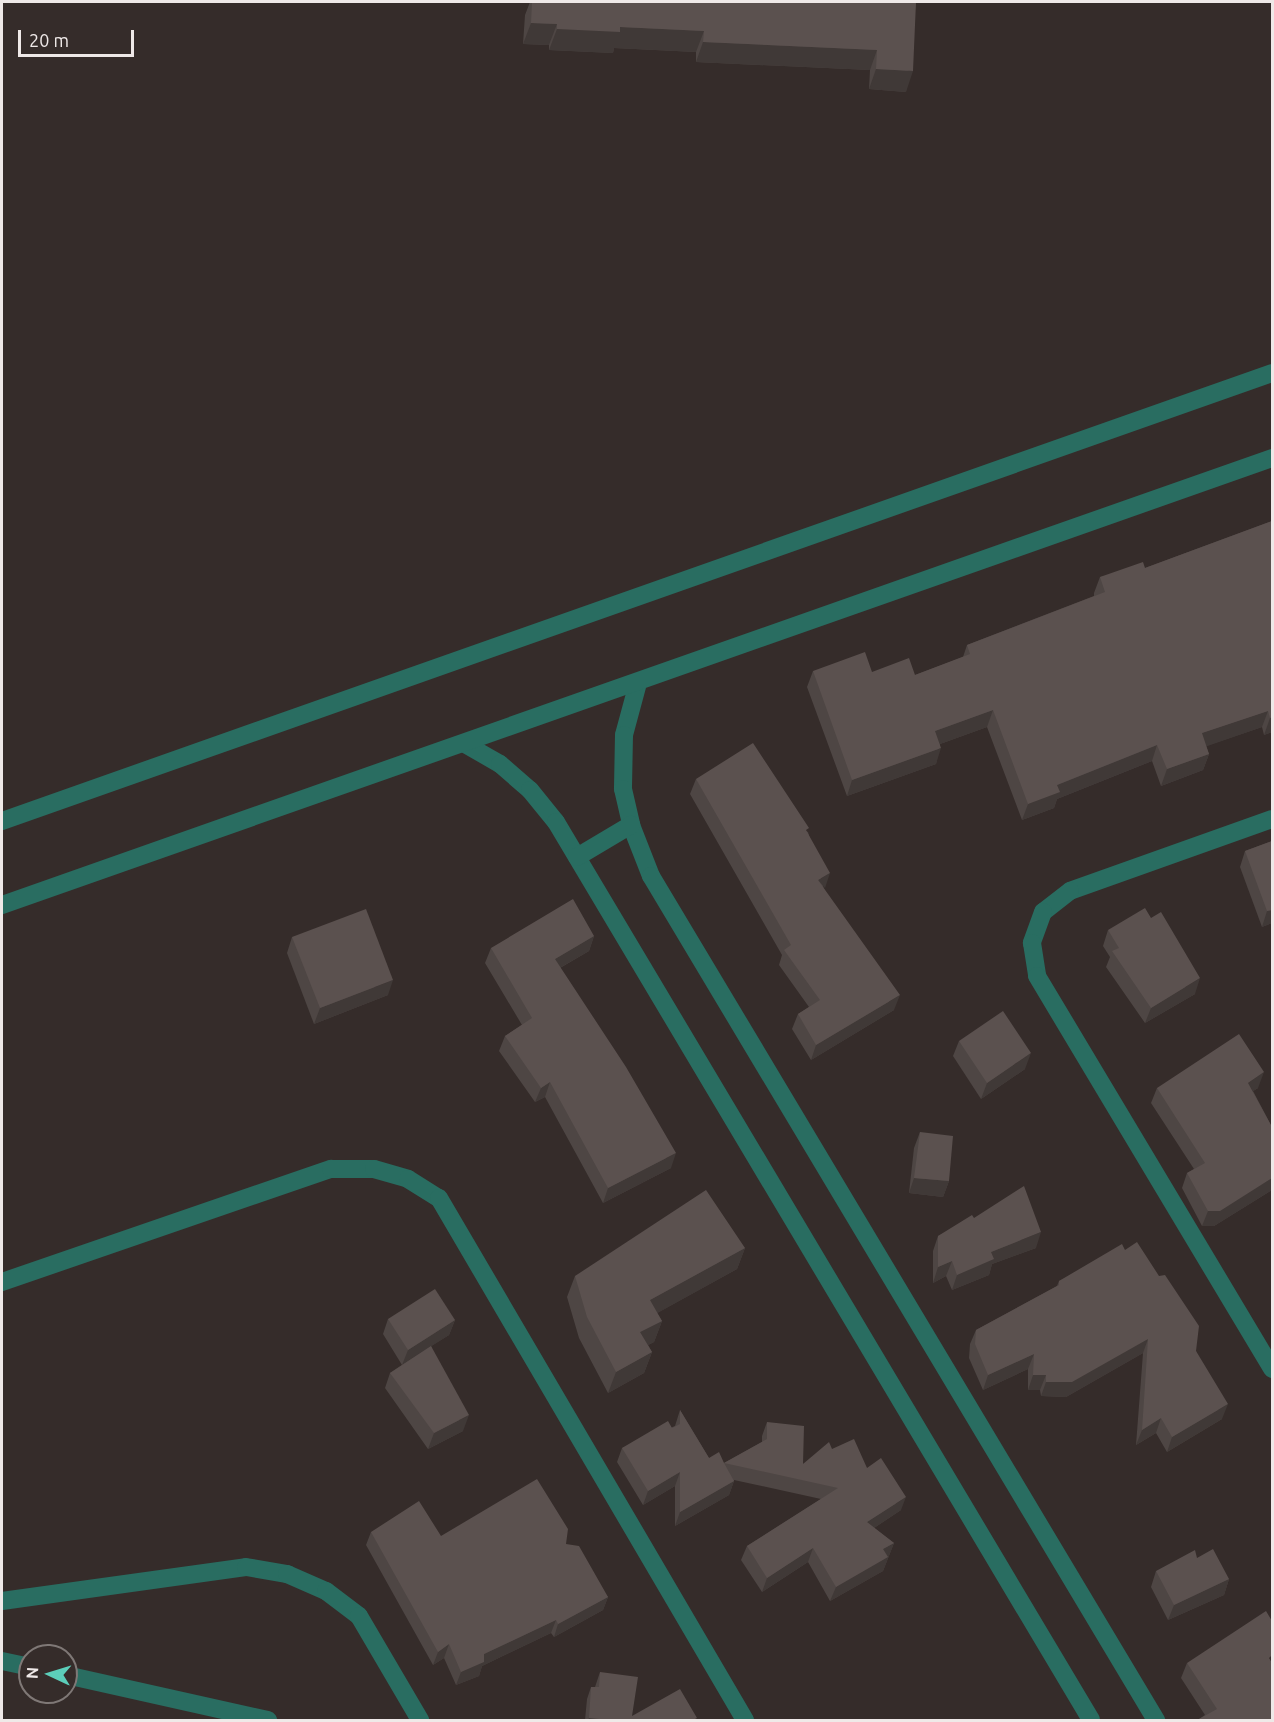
<!DOCTYPE html>
<html>
<head>
<meta charset="utf-8">
<style>
  body { margin:0 }
  #map { position:relative; width:1274px; height:1722px; overflow:hidden; background:#352c2a; font-family:Ubuntu,sans-serif }
  div>[style] { position:absolute }
  .minor>* { height:18px; margin:-9px; padding:0 9px; transform-origin:9px; border-radius:9px; background:#296d61 }
  .wall>* { inset:0; background:#4e4644 }
  .shaded-wall>* { inset:0; background:#403937 }
  .building>* { inset:0; background:#5b514f }
  span { translate:-50% -50%; white-space:nowrap; text-align:center; line-height:1.15; -webkit-text-stroke:6px #352c2a; paint-order:stroke }
  .frame { position:absolute; inset:0; border:3px solid #efe9e8; pointer-events:none }
  .north { position:absolute; left:18px; top:1644px; width:60px; height:60px; box-sizing:border-box; background:#352c2a; border:2px solid #7f7876; border-radius:50%; rotate:274deg; font-size:16px; font-weight:700; line-height:24px; text-align:center; color:#efe9e8 }
  .north::after { content:''; display:block; margin:auto; width:21px; height:27px; background:#5cceba; clip-path:polygon(50% 0,100% 100%,50% 72%,0 100%) }
  .scale { position:absolute; left:18px; top:30px; width:116px; height:27px; box-sizing:border-box; border:3px solid #efe9e8; border-top:0; padding-left:8px; font-size:18px; line-height:21px; white-space:nowrap; color:#efe9e8; -webkit-text-stroke:4px #352c2a; paint-order:stroke }
</style>
</head>
<body>
<div id="map">
  <div class="minor">
    <div style="left:638px;top:683px;width:54px;rotate:105.1deg"></div>
    <div style="left:624px;top:735px;width:54px;rotate:91.1deg"></div>
    <div style="left:623px;top:789px;width:37px;rotate:77deg"></div>
    <div style="left:631px;top:825px;width:55px;rotate:68.6deg"></div>
    <div style="left:651px;top:876px;width:984px;rotate:59.11deg"></div>
    <div style="left:465px;top:744px;width:40px;rotate:29.7deg"></div>
    <div style="left:500px;top:764px;width:40px;rotate:41deg"></div>
    <div style="left:530px;top:790px;width:41px;rotate:50.9deg"></div>
    <div style="left:556px;top:822px;width:1045px;rotate:59.21deg"></div>
    <div style="left:1272px;top:819px;width:214px;rotate:160.4deg"></div>
    <div style="left:1070px;top:891px;width:34px;rotate:142deg"></div>
    <div style="left:1043px;top:912px;width:33px;rotate:110deg"></div>
    <div style="left:1032px;top:943px;width:33px;rotate:81deg"></div>
    <div style="left:1037px;top:976px;width:458px;rotate:59.1deg"></div>
    <div style="left:2px;top:821px;width:1347px;rotate:-19.43deg"></div>
    <div style="left:577px;top:857px;width:63px;rotate:-30.7deg"></div>
    <div style="left:2px;top:905px;width:1346px;rotate:-19.39deg"></div>
    <div style="left:2px;top:1282px;width:348px;rotate:-19deg"></div>
    <div style="left:331px;top:1169px;width:43px"></div>
    <div style="left:374px;top:1169px;width:35px;rotate:16deg"></div>
    <div style="left:408px;top:1179px;width:36px;rotate:32deg"></div>
    <div style="left:439px;top:1198px;width:605px;rotate:59.62deg"></div>
    <div style="left:2px;top:1601px;width:246px;rotate:-7.9deg"></div>
    <div style="left:246px;top:1567px;width:42px;rotate:9.7deg"></div>
    <div style="left:287px;top:1574px;width:43px;rotate:23.6deg"></div>
    <div style="left:326px;top:1591px;width:41px;rotate:37.1deg"></div>
    <div style="left:359px;top:1616px;width:121px;rotate:59.6deg"></div>
    <div style="left:2px;top:1661px;width:29px;rotate:12deg"></div>
    <div style="left:66px;top:1675px;width:207px;rotate:12.6deg"></div>
  </div>
  <div class="wall">
    <div style="clip-path:polygon(530px 2px,916px 2px,906px 92px,869px 89px,870px 70px,696px 62px,696px 52px,614px 48px,613px 53px,549px 50px,549px 45px,523px 44px,525px 15px)"></div>
    <div style="clip-path:polygon(1272px 521px,1272px 732px,1264px 735px,1262px 727px,1206px 746px,1209px 754px,1203px 770px,1161px 786px,1152px 761px,1057px 799px,1054px 808px,1022px 820px,987px 727px,940px 744px,936px 764px,847px 796px,807px 687px,813px 671px,872px 672px,915px 675px,963px 657px,967px 645px,1094px 596px,1094px 593px,1100px 577px,1145px 568px)"></div>
    <div style="clip-path:polygon(696px 779px,808px 832px,824px 889px,894px 1010px,811px 1060px,792px 1029px,798px 1014px,809px 1007px,779px 965px,782px 955px,690px 794px)"></div>
    <div style="clip-path:polygon(1272px 841px,1272px 923px,1262px 927px,1240px 867px,1245px 851px)"></div>
    <div style="clip-path:polygon(1108px 930px,1195px 994px,1145px 1023px,1106px 967px,1110px 957px,1103px 946px)"></div>
    <div style="clip-path:polygon(594px 936px,589px 951px,560px 968px,671px 1168px,603px 1203px,545px 1097px,535px 1102px,499px 1051px,505px 1036px,522px 1025px,485px 963px,491px 948px)"></div>
    <div style="clip-path:polygon(292px 937px,388px 995px,314px 1024px,287px 953px)"></div>
    <div style="clip-path:polygon(959px 1041px,1025px 1069px,981px 1099px,953px 1056px)"></div>
    <div style="clip-path:polygon(1157px 1088px,1258px 1088px,1253px 1091px,1272px 1127px,1272px 1190px,1214px 1226px,1202px 1226px,1182px 1188px,1187px 1173px,1194px 1169px,1151px 1103px)"></div>
    <div style="clip-path:polygon(920px 1132px,949px 1181px,943px 1197px,909px 1193px,914px 1148px)"></div>
    <div style="clip-path:polygon(974px 1218px,1036px 1248px,992px 1264px,989px 1275px,952px 1290px,946px 1276px,933px 1283px,933px 1251px,938px 1236px)"></div>
    <div style="clip-path:polygon(745px 1248px,737px 1269px,657px 1313px,662px 1321px,654px 1342px,648px 1345px,652px 1352px,644px 1373px,608px 1393px,579px 1338px,567px 1297px,575px 1276px)"></div>
    <div style="clip-path:polygon(1125px 1250px,1196px 1351px,1222px 1419px,1167px 1452px,1156px 1433px,1136px 1445px,1143px 1353px,1066px 1397px,1041px 1396px,1040px 1390px,1028px 1390px,1028px 1369px,983px 1390px,969px 1358px,970px 1344px,976px 1330px,1057px 1286px,1059px 1281px)"></div>
    <div style="clip-path:polygon(388px 1319px,455px 1320px,449px 1335px,431px 1346px,463px 1431px,428px 1449px,385px 1388px,390px 1373px,402px 1365px,383px 1334px)"></div>
    <div style="clip-path:polygon(680px 1410px,709px 1458px,724px 1463px,762px 1442px,762px 1436px,767px 1422px,803px 1464px,832px 1449px,867px 1468px,901px 1510px,874px 1528px,894px 1543px,883px 1571px,830px 1601px,808px 1562px,762px 1592px,741px 1560px,747px 1546px,821px 1499px,734px 1480px,734px 1481px,729px 1495px,675px 1526px,675px 1486px,643px 1505px,617px 1462px,622px 1448px,675px 1426px)"></div>
    <div style="clip-path:polygon(371px 1532px,566px 1544px,608px 1597px,603px 1610px,554px 1637px,551px 1633px,482px 1666px,479px 1676px,456px 1685px,444px 1658px,433px 1665px,366px 1545px)"></div>
    <div style="clip-path:polygon(1156px 1571px,1229px 1579px,1224px 1595px,1168px 1620px,1151px 1587px)"></div>
    <div style="clip-path:polygon(1187px 1663px,1272px 1720px,1199px 1720px,1199px 1719px,1205px 1715px,1181px 1678px)"></div>
    <div style="clip-path:polygon(600px 1672px,632px 1716px,696px 1720px,585px 1720px,587px 1699px,591px 1687px,595px 1687px)"></div>
  </div>
  <div class="shaded-wall">
    <div style="clip-path:polygon(531px 23px,557px 24px,549px 45px,523px 44px)"></div>
    <div style="clip-path:polygon(620px 27px,704px 31px,696px 52px,614px 48px,613px 53px,549px 50px,557px 29px)"></div>
    <div style="clip-path:polygon(703px 42px,877px 50px,870px 70px,696px 62px)"></div>
    <div style="clip-path:polygon(876px 69px,913px 71px,906px 92px,869px 89px)"></div>
    <div style="clip-path:polygon(993px 710px,987px 727px,929px 748px,935px 731px)"></div>
    <div style="clip-path:polygon(1268px 711px,1262px 727px,1196px 750px,1202px 733px)"></div>
    <div style="clip-path:polygon(1272px 717px,1272px 732px,1264px 735px,1270px 718px)"></div>
    <div style="clip-path:polygon(1157px 745px,1152px 761px,1057px 799px,1054px 808px,1022px 820px,1028px 804px,1057px 785px)"></div>
    <div style="clip-path:polygon(941px 748px,936px 764px,847px 796px,852px 780px)"></div>
    <div style="clip-path:polygon(1209px 754px,1203px 770px,1161px 786px,1167px 769px)"></div>
    <div style="clip-path:polygon(830px 873px,825px 888px,818px 880px)"></div>
    <div style="clip-path:polygon(1272px 910px,1272px 923px,1262px 927px,1267px 911px)"></div>
    <div style="clip-path:polygon(594px 936px,589px 951px,549px 974px,555px 959px)"></div>
    <div style="clip-path:polygon(1200px 978px,1195px 994px,1145px 1023px,1151px 1008px)"></div>
    <div style="clip-path:polygon(393px 980px,388px 995px,314px 1024px,320px 1008px)"></div>
    <div style="clip-path:polygon(900px 995px,894px 1010px,811px 1060px,816px 1045px)"></div>
    <div style="clip-path:polygon(1031px 1053px,1025px 1069px,981px 1099px,987px 1083px)"></div>
    <div style="clip-path:polygon(1264px 1072px,1258px 1088px,1242px 1098px,1248px 1083px)"></div>
    <div style="clip-path:polygon(550px 1082px,545px 1097px,535px 1102px,541px 1088px)"></div>
    <div style="clip-path:polygon(676px 1153px,671px 1168px,603px 1203px,608px 1188px)"></div>
    <div style="clip-path:polygon(914px 1178px,949px 1181px,943px 1197px,909px 1193px)"></div>
    <div style="clip-path:polygon(1272px 1178px,1272px 1190px,1214px 1226px,1202px 1226px,1208px 1211px)"></div>
    <div style="clip-path:polygon(1041px 1232px,1036px 1248px,992px 1264px,989px 1275px,952px 1290px,957px 1275px,991px 1252px)"></div>
    <div style="clip-path:polygon(745px 1248px,737px 1269px,643px 1321px,650px 1300px)"></div>
    <div style="clip-path:polygon(952px 1261px,946px 1276px,933px 1283px,938px 1267px)"></div>
    <div style="clip-path:polygon(455px 1320px,449px 1335px,402px 1365px,408px 1350px)"></div>
    <div style="clip-path:polygon(662px 1321px,654px 1342px,633px 1353px,640px 1332px)"></div>
    <div style="clip-path:polygon(1148px 1339px,1143px 1353px,1066px 1397px,1041px 1396px,1046px 1382px)"></div>
    <div style="clip-path:polygon(652px 1352px,644px 1373px,608px 1393px,616px 1372px)"></div>
    <div style="clip-path:polygon(1034px 1354px,1028px 1369px,983px 1390px,988px 1375px)"></div>
    <div style="clip-path:polygon(1033px 1375px,1046px 1375px,1040px 1390px,1028px 1390px)"></div>
    <div style="clip-path:polygon(1228px 1404px,1222px 1419px,1167px 1452px,1172px 1437px)"></div>
    <div style="clip-path:polygon(469px 1415px,463px 1431px,428px 1449px,434px 1433px)"></div>
    <div style="clip-path:polygon(1161px 1418px,1156px 1433px,1136px 1445px,1142px 1430px)"></div>
    <div style="clip-path:polygon(680px 1472px,675px 1486px,643px 1505px,648px 1491px)"></div>
    <div style="clip-path:polygon(734px 1481px,729px 1495px,675px 1526px,680px 1512px)"></div>
    <div style="clip-path:polygon(906px 1497px,901px 1510px,862px 1536px,867px 1522px)"></div>
    <div style="clip-path:polygon(894px 1543px,883px 1571px,830px 1601px,836px 1587px,883px 1549px)"></div>
    <div style="clip-path:polygon(813px 1548px,808px 1562px,762px 1592px,767px 1578px)"></div>
    <div style="clip-path:polygon(1229px 1579px,1224px 1595px,1168px 1620px,1174px 1605px)"></div>
    <div style="clip-path:polygon(608px 1597px,603px 1610px,554px 1637px,558px 1624px)"></div>
    <div style="clip-path:polygon(556px 1620px,551px 1633px,482px 1666px,479px 1676px,456px 1685px,461px 1672px,484px 1654px)"></div>
    <div style="clip-path:polygon(449px 1644px,444px 1658px,433px 1665px,438px 1652px)"></div>
    <div style="clip-path:polygon(589px 1718px,611px 1720px,588px 1720px)"></div>
  </div>
  <div class="building">
    <div style="clip-path:polygon(532px 2px,684px 2px,705px 3px,705px 2px,916px 2px,913px 71px,876px 69px,877px 50px,703px 42px,704px 31px,620px 27px,620px 32px,557px 29px,557px 24px,531px 23px)"></div>
    <div style="clip-path:polygon(1272px 521px,1272px 717px,1270px 718px,1268px 711px,1202px 733px,1209px 754px,1167px 769px,1157px 745px,1057px 785px,1060px 792px,1028px 804px,993px 710px,935px 731px,941px 748px,852px 780px,813px 671px,865px 652px,872px 672px,909px 658px,915px 675px,970px 654px,967px 645px,1105px 592px,1100px 577px,1143px 562px,1145px 568px)"></div>
    <div style="clip-path:polygon(753px 743px,809px 828px,806px 830px,830px 873px,818px 880px,900px 995px,816px 1045px,798px 1014px,820px 1000px,784px 950px,791px 945px,696px 779px)"></div>
    <div style="clip-path:polygon(1272px 841px,1272px 910px,1267px 911px,1245px 851px)"></div>
    <div style="clip-path:polygon(573px 899px,594px 936px,555px 959px,626px 1067px,676px 1153px,608px 1188px,550px 1082px,541px 1088px,505px 1036px,532px 1018px,491px 948px)"></div>
    <div style="clip-path:polygon(1145px 908px,1151px 918px,1161px 912px,1200px 978px,1151px 1008px,1112px 951px,1119px 948px,1108px 930px)"></div>
    <div style="clip-path:polygon(366px 909px,393px 980px,320px 1008px,292px 937px)"></div>
    <div style="clip-path:polygon(1003px 1011px,1031px 1053px,987px 1083px,959px 1041px)"></div>
    <div style="clip-path:polygon(1239px 1034px,1264px 1072px,1248px 1083px,1272px 1127px,1272px 1178px,1220px 1211px,1208px 1211px,1187px 1173px,1205px 1163px,1157px 1088px)"></div>
    <div style="clip-path:polygon(920px 1132px,953px 1136px,949px 1181px,914px 1178px)"></div>
    <div style="clip-path:polygon(1024px 1186px,1041px 1232px,991px 1252px,994px 1259px,957px 1275px,952px 1261px,938px 1267px,938px 1236px,972px 1215px,974px 1218px)"></div>
    <div style="clip-path:polygon(706px 1190px,745px 1248px,650px 1300px,662px 1321px,640px 1332px,652px 1352px,616px 1372px,587px 1317px,575px 1276px)"></div>
    <div style="clip-path:polygon(1137px 1242px,1159px 1276px,1165px 1275px,1199px 1326px,1196px 1351px,1228px 1404px,1172px 1437px,1161px 1418px,1142px 1430px,1148px 1339px,1072px 1382px,1046px 1382px,1046px 1375px,1033px 1375px,1034px 1354px,988px 1375px,975px 1344px,976px 1330px,1059px 1285px,1059px 1281px,1122px 1244px,1125px 1250px)"></div>
    <div style="clip-path:polygon(435px 1289px,455px 1320px,408px 1350px,388px 1319px)"></div>
    <div style="clip-path:polygon(431px 1346px,469px 1415px,434px 1433px,390px 1373px)"></div>
    <div style="clip-path:polygon(680px 1410px,709px 1458px,719px 1452px,724px 1463px,767px 1439px,767px 1422px,804px 1426px,803px 1464px,829px 1442px,832px 1449px,854px 1439px,867px 1468px,881px 1458px,906px 1497px,867px 1522px,894px 1543px,883px 1549px,888px 1557px,836px 1587px,813px 1548px,767px 1578px,747px 1546px,838px 1488px,724px 1463px,734px 1481px,680px 1512px,680px 1472px,648px 1491px,622px 1448px,668px 1421px,672px 1428px,680px 1424px)"></div>
    <div style="clip-path:polygon(537px 1479px,568px 1529px,566px 1544px,579px 1546px,608px 1597px,558px 1624px,556px 1620px,484px 1654px,484px 1662px,461px 1672px,449px 1644px,438px 1652px,371px 1532px,419px 1501px,441px 1536px)"></div>
    <div style="clip-path:polygon(1213px 1549px,1229px 1579px,1174px 1605px,1156px 1571px,1195px 1550px,1197px 1558px)"></div>
    <div style="clip-path:polygon(1266px 1611px,1272px 1621px,1272px 1655px,1269px 1658px,1272px 1663px,1272px 1720px,1200px 1720px,1199px 1719px,1217px 1709px,1187px 1663px)"></div>
    <div style="clip-path:polygon(600px 1672px,638px 1677px,632px 1716px,680px 1689px,697px 1718px,693px 1720px,611px 1720px,589px 1718px,591px 1687px,599px 1687px)"></div>
  </div>
  <div class="frame"></div>
  <div class="north">N</div>
  <div class="scale">20 m</div>
</div>
</body>
</html>
